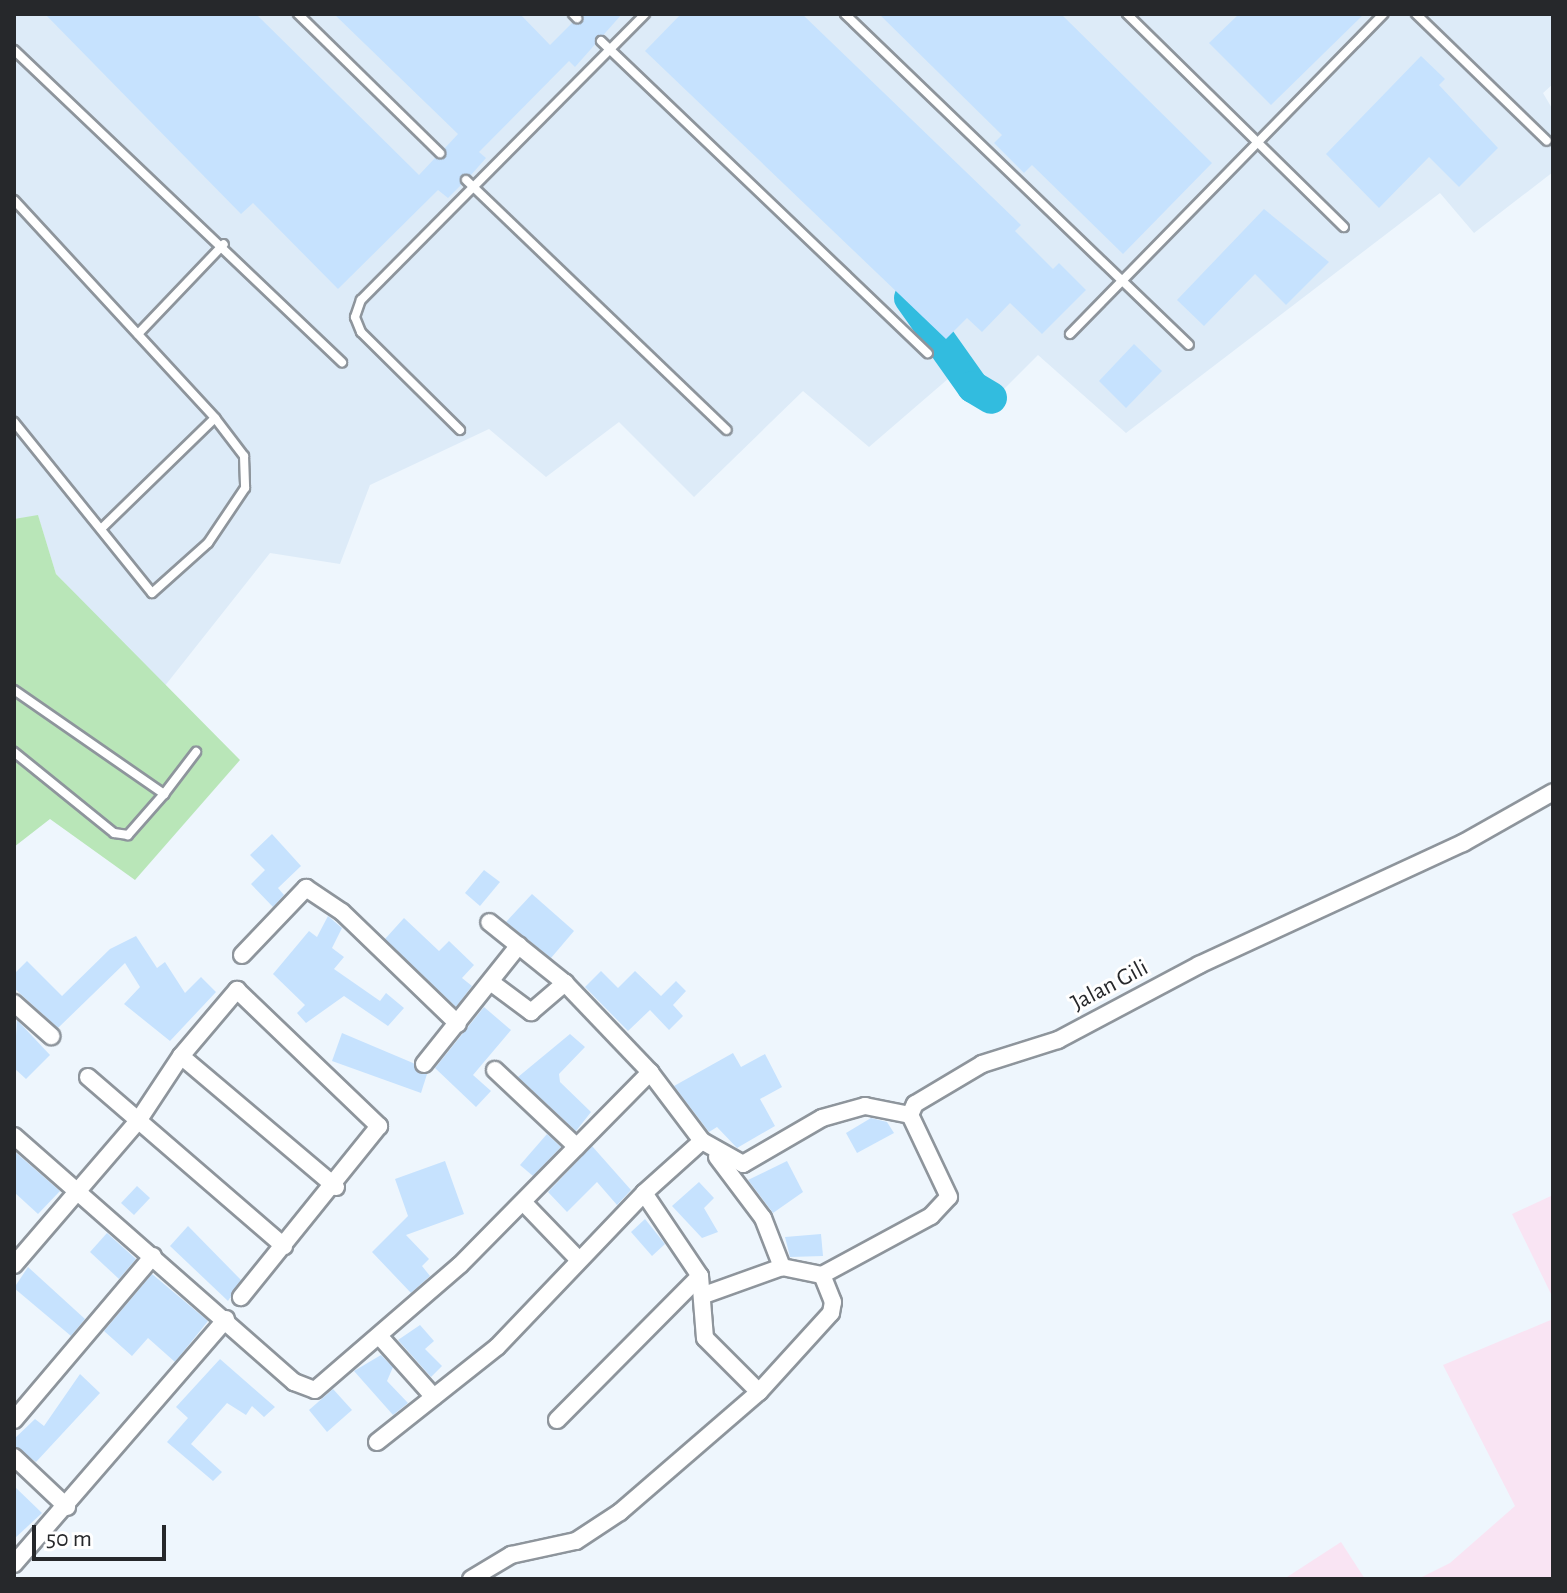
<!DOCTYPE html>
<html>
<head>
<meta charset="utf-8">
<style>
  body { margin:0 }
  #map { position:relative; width:1567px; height:1593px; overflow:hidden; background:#eef6fd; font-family:"Alegreya Sans",sans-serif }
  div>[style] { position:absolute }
  .commercial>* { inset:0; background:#f9e4f3 }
  .built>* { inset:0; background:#ddebf8 }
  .green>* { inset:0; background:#b9e6b8 }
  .river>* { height:32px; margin:-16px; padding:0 16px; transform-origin:16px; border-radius:16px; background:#32bcdf }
  .building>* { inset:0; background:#c6e2fe }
  .roads { filter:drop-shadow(2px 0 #8e959c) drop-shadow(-2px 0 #8e959c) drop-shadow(0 2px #8e959c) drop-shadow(0 -2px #8e959c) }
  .service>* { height:8px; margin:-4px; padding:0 4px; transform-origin:4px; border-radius:4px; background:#fff }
  .minor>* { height:16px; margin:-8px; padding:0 8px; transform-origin:8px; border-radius:8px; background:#fff }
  span { translate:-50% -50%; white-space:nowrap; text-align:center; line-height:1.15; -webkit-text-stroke:6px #fff; paint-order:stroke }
  .street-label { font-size:24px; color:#26282b }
  .frame { position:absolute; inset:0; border:16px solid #26282b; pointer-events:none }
  .scale { position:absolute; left:32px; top:1525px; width:134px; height:36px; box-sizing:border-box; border:4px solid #26282b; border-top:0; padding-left:10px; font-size:24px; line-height:28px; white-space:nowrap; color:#26282b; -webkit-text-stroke:6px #fff; paint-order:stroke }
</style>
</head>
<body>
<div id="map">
  <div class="commercial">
    <div style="clip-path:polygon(1553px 1195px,1553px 1298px,1512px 1214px)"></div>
    <div style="clip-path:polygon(1553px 1319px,1553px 1579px,1418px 1579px,1450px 1563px,1515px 1506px,1443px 1365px)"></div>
    <div style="clip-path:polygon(1341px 1542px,1365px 1579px,1284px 1579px)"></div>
  </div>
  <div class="built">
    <div style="clip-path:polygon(14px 14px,1553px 14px,1553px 84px,1543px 93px,1553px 110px,1553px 172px,1474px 233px,1440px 193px,1126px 433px,1038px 355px,987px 406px,956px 372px,869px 447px,803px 391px,694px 497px,619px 422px,546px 477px,489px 429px,370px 485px,340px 564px,270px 553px,164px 687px,56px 574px,38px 516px,14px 519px)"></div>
  </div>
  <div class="green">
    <div style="clip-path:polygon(38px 515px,56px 574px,240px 760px,135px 880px,50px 819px,14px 847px,14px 519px)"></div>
  </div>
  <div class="river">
    <div style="left:910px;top:298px;width:109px;rotate:54.7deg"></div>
    <div style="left:973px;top:387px;width:21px;rotate:31deg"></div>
  </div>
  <div class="building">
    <div style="clip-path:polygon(45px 14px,256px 14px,419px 175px,435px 158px,445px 157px,445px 148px,458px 134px,334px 14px,520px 14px,550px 45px,572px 23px,581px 23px,583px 14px,622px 14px,575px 67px,569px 61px,479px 152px,486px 158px,471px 175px,460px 176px,461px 185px,448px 198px,438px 190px,338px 289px,253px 203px,241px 214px)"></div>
    <div style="clip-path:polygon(681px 14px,802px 14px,1021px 225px,1015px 231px,1053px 269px,1059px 263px,1086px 290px,1042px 334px,1010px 303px,982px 332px,967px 318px,946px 339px,645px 51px)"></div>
    <div style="clip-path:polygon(879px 14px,1061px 14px,1212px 163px,1123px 254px,1032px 165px,1024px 173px,994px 143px,1002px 135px)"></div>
    <div style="clip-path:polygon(1239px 14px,1364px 14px,1271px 105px,1209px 43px)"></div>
    <div style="clip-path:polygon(1421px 56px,1445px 79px,1439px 85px,1498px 148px,1459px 187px,1429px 157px,1379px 208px,1326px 154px)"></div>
    <div style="clip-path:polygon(1264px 209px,1329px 262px,1286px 305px,1255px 274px,1204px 326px,1177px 300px)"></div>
    <div style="clip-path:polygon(1134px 344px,1162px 371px,1126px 408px,1099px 381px)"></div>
    <div style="clip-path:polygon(272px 834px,301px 866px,278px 888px,284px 895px,273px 907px,251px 884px,265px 870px,250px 855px)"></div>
    <div style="clip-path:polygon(484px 870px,500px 882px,480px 906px,465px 893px)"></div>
    <div style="clip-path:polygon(532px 894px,574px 931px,551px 958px,506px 922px)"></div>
    <div style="clip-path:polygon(328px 916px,342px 928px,332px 948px,344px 957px,334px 969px,380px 1001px,386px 993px,404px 1008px,388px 1026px,344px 996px,306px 1023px,297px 1013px,305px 1005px,273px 974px,309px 931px,317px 937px)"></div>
    <div style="clip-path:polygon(404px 918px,439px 951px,449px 941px,474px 965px,462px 978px,472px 986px,456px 1007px,385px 939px)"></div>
    <div style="clip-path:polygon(136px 936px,157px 968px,165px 962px,185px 993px,201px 977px,216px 992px,170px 1041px,124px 1004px,140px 987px,125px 963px,58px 1028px,14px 988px,14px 974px,27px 961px,62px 996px,110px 949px)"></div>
    <div style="clip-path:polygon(601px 971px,618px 988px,635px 971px,661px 996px,676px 981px,686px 991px,673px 1005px,683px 1016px,669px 1030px,650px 1010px,628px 1031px,585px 987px)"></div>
    <div style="clip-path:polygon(484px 1007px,511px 1030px,473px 1075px,491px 1091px,476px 1107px,435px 1068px)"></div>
    <div style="clip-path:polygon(17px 1020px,50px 1055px,26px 1079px,14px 1068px)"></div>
    <div style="clip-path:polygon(342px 1033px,413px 1063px,427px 1074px,421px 1093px,332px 1061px)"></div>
    <div style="clip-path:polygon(570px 1034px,585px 1047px,559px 1074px,560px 1082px,591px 1112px,576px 1131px,518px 1077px)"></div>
    <div style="clip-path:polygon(733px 1053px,741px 1067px,765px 1054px,782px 1087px,760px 1099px,775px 1126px,737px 1148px,717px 1127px,709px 1132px,674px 1086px)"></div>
    <div style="clip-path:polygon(871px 1118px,887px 1122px,894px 1133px,857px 1153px,846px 1133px)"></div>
    <div style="clip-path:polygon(547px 1134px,561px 1147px,533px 1176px,520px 1165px)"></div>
    <div style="clip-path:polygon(592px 1146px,631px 1190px,617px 1205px,597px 1182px,567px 1212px,548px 1192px)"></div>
    <div style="clip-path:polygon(14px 1151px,60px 1191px,38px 1214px,14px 1192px)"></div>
    <div style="clip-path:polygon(445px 1161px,464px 1214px,406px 1235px,429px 1259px,422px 1266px,430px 1276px,411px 1293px,372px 1252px,408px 1216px,395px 1179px)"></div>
    <div style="clip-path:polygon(787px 1161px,803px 1192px,773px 1213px,748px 1180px)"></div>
    <div style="clip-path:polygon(699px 1182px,714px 1198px,704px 1208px,718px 1232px,702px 1238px,672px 1206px)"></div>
    <div style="clip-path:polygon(137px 1186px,150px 1198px,134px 1215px,121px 1203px)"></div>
    <div style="clip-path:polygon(645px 1219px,665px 1244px,652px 1256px,631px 1232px)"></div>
    <div style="clip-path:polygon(188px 1226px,241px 1280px,228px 1301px,170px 1246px)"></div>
    <div style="clip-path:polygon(107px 1233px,136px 1259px,119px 1279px,90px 1252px)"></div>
    <div style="clip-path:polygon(821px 1234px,823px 1256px,790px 1257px,785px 1237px)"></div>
    <div style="clip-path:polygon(28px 1267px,85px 1319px,71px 1336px,14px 1288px)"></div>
    <div style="clip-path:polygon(152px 1274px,208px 1321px,175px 1362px,148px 1338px,132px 1356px,104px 1331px)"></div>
    <div style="clip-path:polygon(420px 1325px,434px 1341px,425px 1349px,442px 1366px,431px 1377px,398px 1340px)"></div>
    <div style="clip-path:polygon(381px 1355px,393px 1367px,387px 1381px,408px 1403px,393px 1415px,354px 1371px)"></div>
    <div style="clip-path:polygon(220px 1359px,275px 1407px,264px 1417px,252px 1406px,246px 1415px,227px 1403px,191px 1444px,222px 1472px,213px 1481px,167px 1442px,188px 1418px,176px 1407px)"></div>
    <div style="clip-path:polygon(80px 1374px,100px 1393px,36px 1462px,14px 1446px,14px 1439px,35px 1419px,44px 1426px)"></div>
    <div style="clip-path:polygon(333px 1389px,352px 1410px,327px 1432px,309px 1410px)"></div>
    <div style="clip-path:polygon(14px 1486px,42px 1513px,14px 1539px)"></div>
  </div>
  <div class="roads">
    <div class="service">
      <div style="left:298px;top:14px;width:199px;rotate:44.4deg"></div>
      <div style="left:573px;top:14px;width:6px;rotate:45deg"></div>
      <div style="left:845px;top:14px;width:477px;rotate:43.9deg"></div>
      <div style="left:1127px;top:14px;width:304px;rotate:44.5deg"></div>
      <div style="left:1416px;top:14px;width:182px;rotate:44.1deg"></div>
      <div style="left:601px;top:41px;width:452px;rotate:43.7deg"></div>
      <div style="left:14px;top:50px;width:453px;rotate:43.6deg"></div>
      <div style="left:466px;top:180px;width:361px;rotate:43.8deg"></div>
      <div style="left:14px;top:200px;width:297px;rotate:47.3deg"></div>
      <div style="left:215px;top:418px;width:48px;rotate:52.7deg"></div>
      <div style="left:244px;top:456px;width:32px;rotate:88deg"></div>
      <div style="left:245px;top:488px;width:66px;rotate:123.9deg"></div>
      <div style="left:208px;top:543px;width:75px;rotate:138.2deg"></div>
      <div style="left:152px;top:593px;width:220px;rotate:-128.9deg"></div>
      <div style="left:138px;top:334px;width:124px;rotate:-46.3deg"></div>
      <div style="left:1070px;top:334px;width:448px;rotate:-45.6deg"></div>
      <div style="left:460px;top:430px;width:139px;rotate:-135.3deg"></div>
      <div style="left:361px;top:332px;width:16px;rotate:-112deg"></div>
      <div style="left:355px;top:317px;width:18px;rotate:-71deg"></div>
      <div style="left:361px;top:300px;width:403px;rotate:-45.2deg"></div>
      <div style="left:103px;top:527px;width:156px;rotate:-44.2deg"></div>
      <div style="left:14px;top:690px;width:183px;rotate:34.7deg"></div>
      <div style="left:164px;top:794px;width:55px;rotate:131.3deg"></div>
      <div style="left:128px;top:835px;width:14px;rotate:-172deg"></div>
      <div style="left:114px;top:833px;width:129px;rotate:-141deg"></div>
      <div style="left:164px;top:794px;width:53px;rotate:-52.7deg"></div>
    </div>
    <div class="minor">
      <div style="left:242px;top:955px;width:93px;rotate:-46.3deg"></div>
      <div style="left:306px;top:888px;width:43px;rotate:33.7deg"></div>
      <div style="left:342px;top:912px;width:161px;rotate:44deg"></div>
      <div style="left:492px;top:983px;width:49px;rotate:36.6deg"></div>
      <div style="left:531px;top:1012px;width:45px;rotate:-40.5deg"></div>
      <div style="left:14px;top:1003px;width:50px;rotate:41.7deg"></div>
      <div style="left:181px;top:1056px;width:203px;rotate:40.2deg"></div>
      <div style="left:424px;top:1064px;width:152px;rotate:-51.4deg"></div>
      <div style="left:495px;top:1070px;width:112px;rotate:43.2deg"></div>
      <div style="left:88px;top:1077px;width:259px;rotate:40.8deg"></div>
      <div style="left:910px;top:1115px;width:12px;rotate:-66deg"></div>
      <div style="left:915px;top:1104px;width:78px;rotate:-30.8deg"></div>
      <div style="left:982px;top:1064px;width:80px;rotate:-17.5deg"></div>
      <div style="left:1058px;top:1040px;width:160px;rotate:-28deg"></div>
      <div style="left:1199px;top:965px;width:291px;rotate:-24.8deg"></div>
      <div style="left:1463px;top:843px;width:103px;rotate:-29.5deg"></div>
      <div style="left:14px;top:1136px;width:373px;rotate:41.3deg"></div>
      <div style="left:294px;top:1382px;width:22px;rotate:21deg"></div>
      <div style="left:315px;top:1390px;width:191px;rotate:-40.8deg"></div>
      <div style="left:460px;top:1265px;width:271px;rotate:-45.4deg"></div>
      <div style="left:702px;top:1141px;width:47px;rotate:29.3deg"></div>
      <div style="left:743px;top:1164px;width:91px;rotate:-30.2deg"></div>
      <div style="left:822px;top:1118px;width:45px;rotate:-15.6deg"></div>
      <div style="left:865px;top:1106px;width:46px;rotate:11.3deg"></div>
      <div style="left:717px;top:1157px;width:76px;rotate:53deg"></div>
      <div style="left:763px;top:1218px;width:53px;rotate:68.8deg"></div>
      <div style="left:644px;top:1193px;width:100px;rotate:56deg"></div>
      <div style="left:700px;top:1276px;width:62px;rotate:85.4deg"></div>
      <div style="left:705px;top:1338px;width:76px;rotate:45deg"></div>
      <div style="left:523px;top:1202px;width:79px;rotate:46deg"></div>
      <div style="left:14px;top:1265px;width:190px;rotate:-49.3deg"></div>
      <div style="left:138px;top:1121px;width:78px;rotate:-56.5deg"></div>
      <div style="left:181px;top:1056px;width:87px;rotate:-49.7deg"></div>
      <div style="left:237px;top:990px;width:197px;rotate:43.8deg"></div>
      <div style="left:379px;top:1126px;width:220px;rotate:128.9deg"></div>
      <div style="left:822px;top:1275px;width:124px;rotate:-28.4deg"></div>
      <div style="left:931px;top:1216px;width:26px;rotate:-47deg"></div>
      <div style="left:949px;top:1197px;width:91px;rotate:-115.4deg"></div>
      <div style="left:704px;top:1295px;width:83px;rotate:-19.7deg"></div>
      <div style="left:782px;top:1267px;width:41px;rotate:11.3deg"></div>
      <div style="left:381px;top:1338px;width:79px;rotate:48.1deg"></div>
      <div style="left:14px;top:1420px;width:215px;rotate:-49.7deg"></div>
      <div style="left:557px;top:1420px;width:203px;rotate:-45.2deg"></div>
      <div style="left:377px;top:1442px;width:153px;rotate:-38.4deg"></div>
      <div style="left:497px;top:1347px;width:213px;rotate:-46.3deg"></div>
      <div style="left:644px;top:1193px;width:78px;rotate:-41.9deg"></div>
      <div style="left:702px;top:1141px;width:86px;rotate:-127deg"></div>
      <div style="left:650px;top:1072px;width:123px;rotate:-133.7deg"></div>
      <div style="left:565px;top:983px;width:97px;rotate:-141.2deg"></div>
      <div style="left:14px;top:1457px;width:73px;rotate:43.3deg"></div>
      <div style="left:14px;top:1564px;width:324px;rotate:-49.1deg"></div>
      <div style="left:471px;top:1579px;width:47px;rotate:-31deg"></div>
      <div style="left:511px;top:1555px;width:66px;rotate:-12.2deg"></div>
      <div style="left:576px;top:1541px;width:53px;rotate:-33.4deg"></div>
      <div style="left:620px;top:1512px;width:184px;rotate:-40.8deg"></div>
      <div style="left:759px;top:1392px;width:107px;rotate:-47.7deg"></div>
      <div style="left:831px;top:1313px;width:11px;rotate:-80deg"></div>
      <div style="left:833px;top:1302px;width:29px;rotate:-112deg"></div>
    </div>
  </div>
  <div class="street-label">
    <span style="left:1110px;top:986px;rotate:-28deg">Jalan Gili</span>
  </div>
  <div class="frame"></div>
  <div class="scale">50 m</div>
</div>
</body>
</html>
